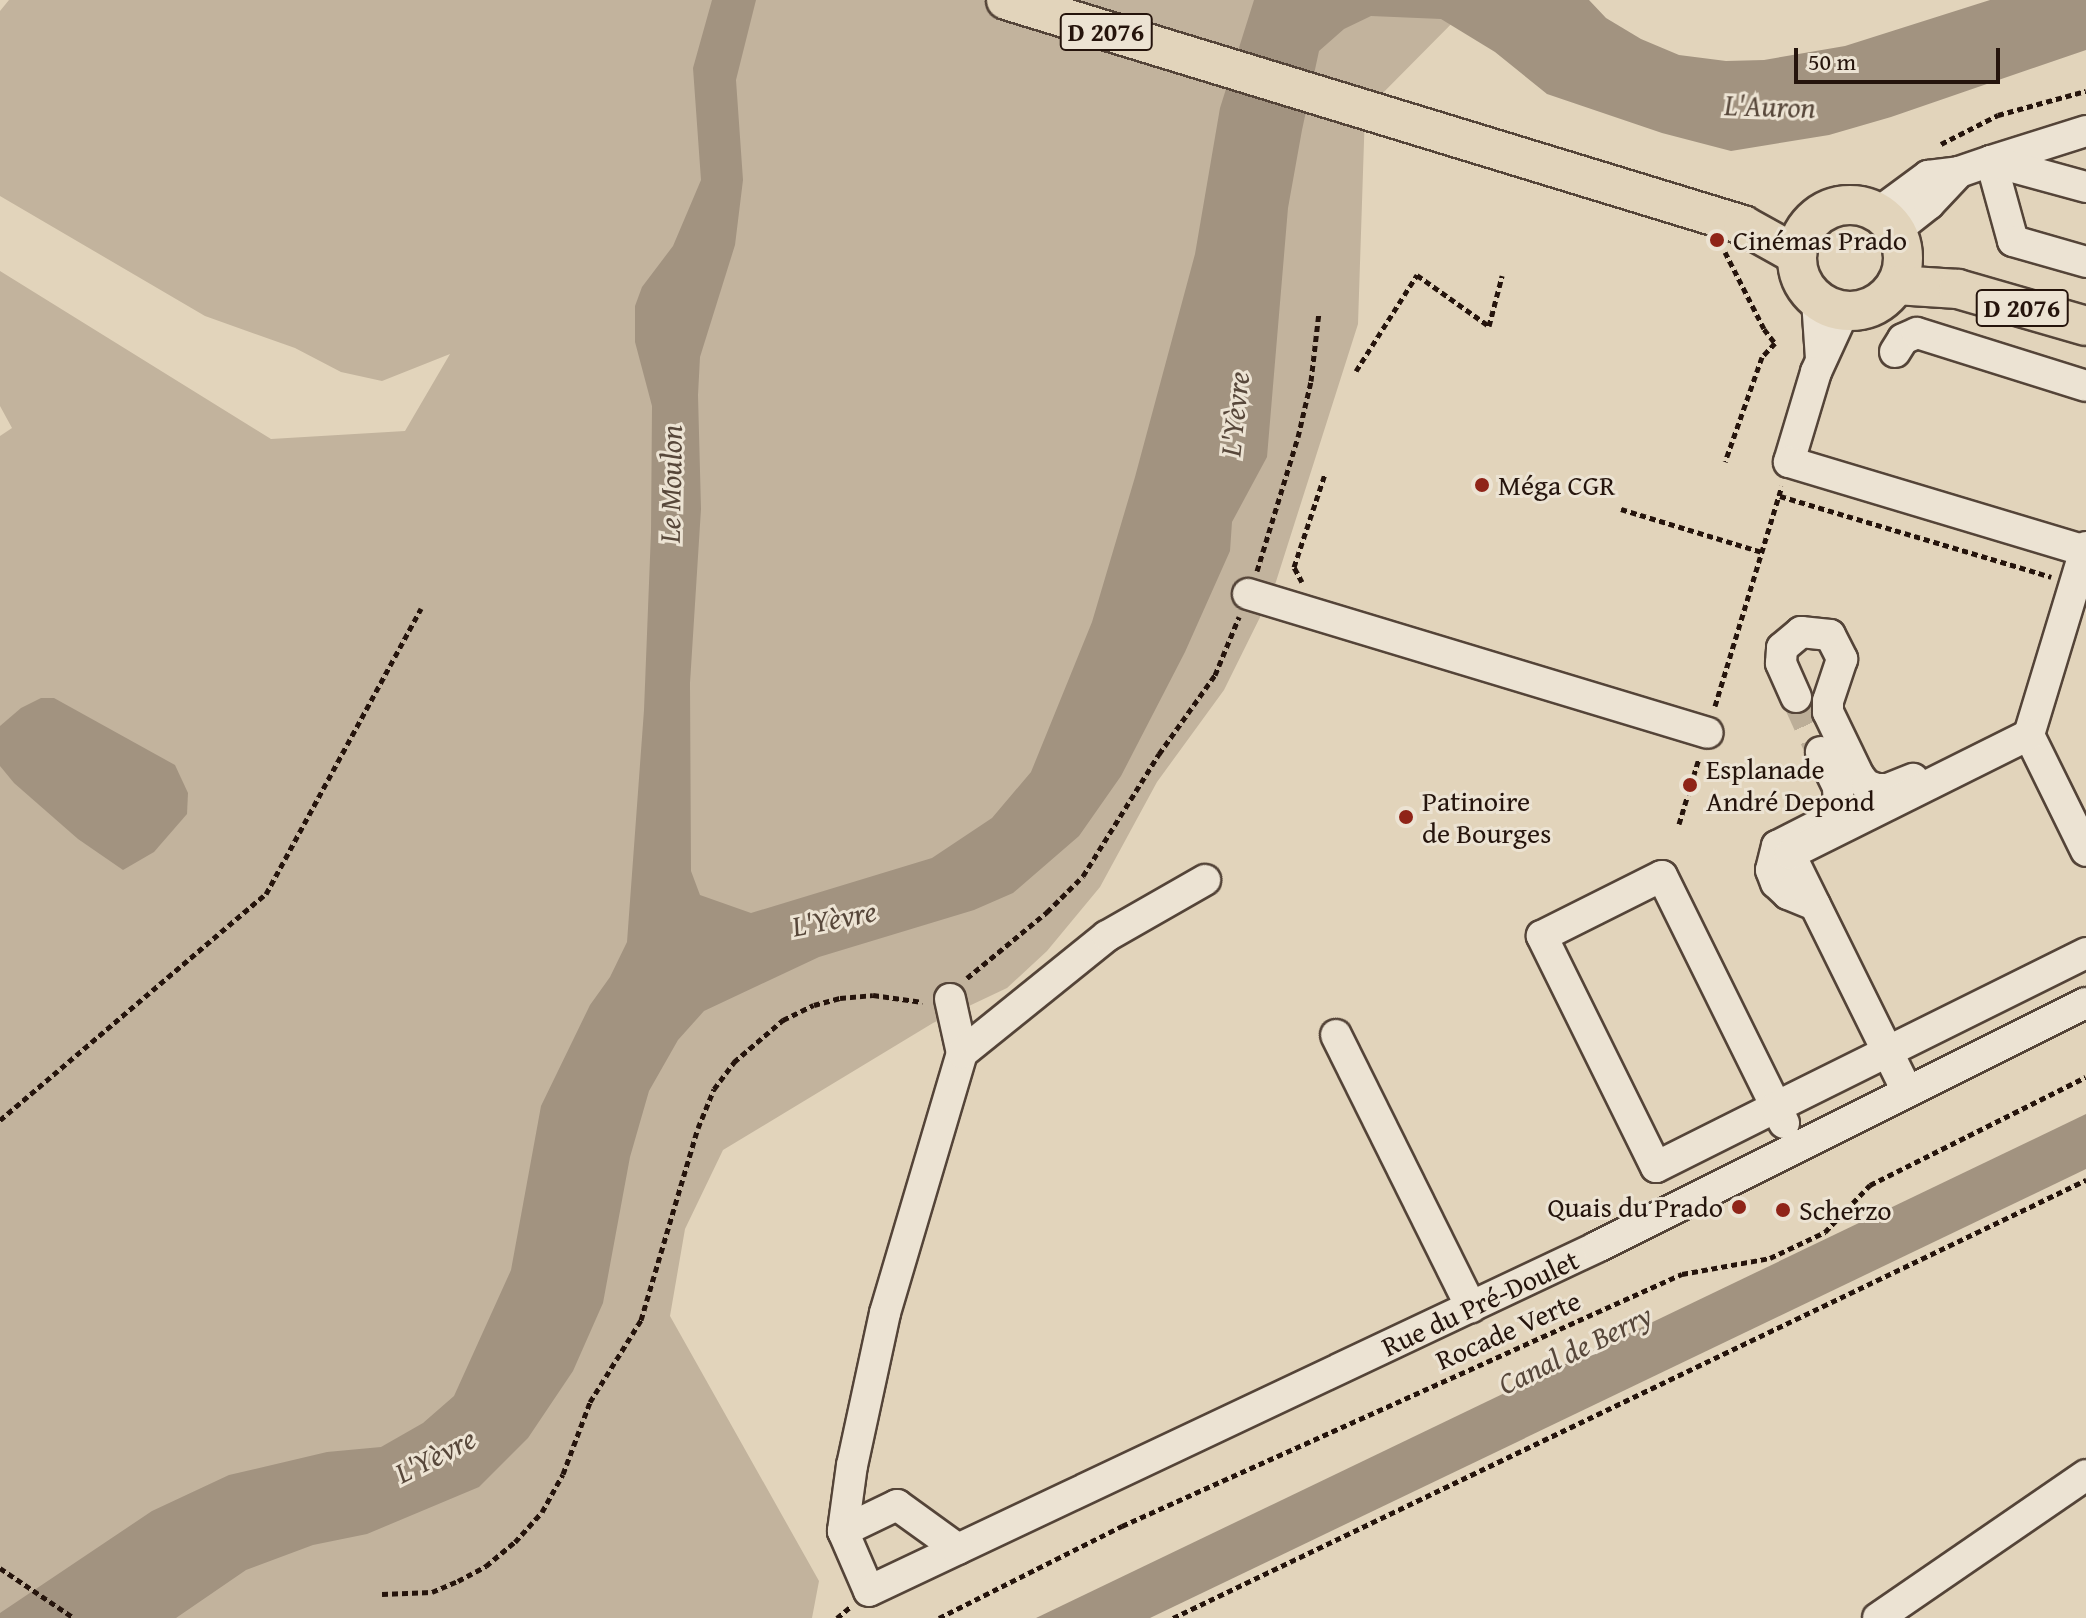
<!DOCTYPE html>
<html>
<head>
<meta charset="utf-8">
<style>
  body { margin:0 }
  #map { position:relative; width:2086px; height:1618px; overflow:hidden; background:#e2d4bb; font-family:"Gentium Book Plus",serif }
  div>[style] { position:absolute }
  .green>* { inset:0; background:#c2b39d }
  .water>* { inset:0; background:#a29380 }
  .minor-tunnel>* { height:30px; margin-top:-15px; transform-origin:0; background:repeating-linear-gradient(90deg,#bcae98 0 30px,transparent 0 45px) }
  .path>* { height:5px; margin-top:-2.5px; transform-origin:0; background:repeating-linear-gradient(90deg,#25140c 0 6px,transparent 0 10px) }
  .roads { filter:drop-shadow(2px 0 #544438) drop-shadow(-2px 0 #544438) drop-shadow(0 2px #544438) drop-shadow(0 -2px #544438) }
  .minor>* { height:30px; margin:-15px; padding:0 15px; transform-origin:15px; border-radius:15px; background:#ece3d3 }
  .major>* { height:38px; margin:-19px; padding:0 19px; transform-origin:19px; border-radius:19px; background:#e2d4bb }
  .major>.ring { margin:-19px; padding:0; box-sizing:content-box; background:none; border:38px solid #e2d4bb; border-radius:50% }
  .dots>* { width:22px; height:22px; translate:-50% -50%; box-sizing:border-box; border:4px solid #ece3d3; border-radius:50% }
  span { translate:-50% -50%; white-space:nowrap; text-align:center; line-height:1.15; -webkit-text-stroke:6px #ece3d3; paint-order:stroke }
  .shield-label span { padding:2px 6px; background:#ece3d3; border:2px solid; border-radius:6px; -webkit-text-stroke-width:0 }
  .shield-label { font-size:26px; color:#25140c; font-weight:700 }
  .poi-label { font-size:28px; color:#25140c }
  .left { translate:0 -50%; text-align:left }
  .right { translate:-100% -50%; text-align:right }
  .street-label { font-size:28px; color:#25140c }
  .water-label { font-size:30px; color:#57473a; font-style:italic }
  .scale { position:absolute; left:1794px; top:48px; width:206px; height:36px; box-sizing:border-box; border:4px solid #25140c; border-top:0; padding-left:10px; font-size:24px; line-height:28px; white-space:nowrap; color:#25140c; -webkit-text-stroke:6px #ece3d3; paint-order:stroke }
</style>
</head>
<body>
<div id="map">
  <div class="green">
    <div style="clip-path:polygon(9px 0,1475px 0,1365px 111px,1358px 324px,1273px 591px,1224px 690px,1157px 782px,1100px 887px,1047px 951px,1007px 988px,933px 1023px,723px 1150px,685px 1229px,670px 1316px,819px 1581px,812px 1618px,0 1618px,0 436px,12px 428px,0 406px,0 271px,271px 439px,405px 431px,450px 354px,382px 381px,341px 372px,295px 348px,205px 316px,0 196px,0 11px)"></div>
  </div>
  <div class="water">
    <div style="clip-path:polygon(712px 0,756px 0,736px 80px,743px 180px,735px 245px,700px 357px,698px 395px,701px 509px,690px 683px,691px 871px,700px 895px,751px 913px,932px 858px,992px 818px,1031px 772px,1092px 622px,1135px 477px,1195px 254px,1220px 108px,1254px 0,1589px 0,1606px 18px,1641px 39px,1679px 55px,1726px 61px,1764px 60px,1845px 46px,1990px 0,2086px 0,2086px 50px,1891px 117px,1829px 135px,1731px 151px,1662px 133px,1547px 94px,1495px 52px,1441px 19px,1371px 16px,1344px 29px,1319px 51px,1302px 130px,1288px 208px,1267px 457px,1232px 522px,1230px 551px,1185px 652px,1121px 776px,1079px 836px,1013px 893px,974px 910px,819px 957px,704px 1011px,678px 1040px,649px 1091px,630px 1157px,603px 1303px,573px 1371px,528px 1438px,479px 1487px,367px 1534px,313px 1545px,246px 1570px,176px 1618px,0 1618px,0 1613px,152px 1511px,229px 1475px,327px 1452px,381px 1447px,423px 1423px,454px 1396px,511px 1270px,541px 1106px,590px 1005px,610px 977px,627px 942px,644px 710px,651px 532px,652px 406px,635px 342px,635px 306px,642px 287px,673px 246px,701px 180px,693px 68px)"></div>
    <div style="clip-path:polygon(41px 698px,54px 698px,175px 765px,188px 793px,187px 814px,154px 852px,123px 870px,78px 839px,14px 783px,0 766px,0 726px,21px 708px)"></div>
    <div style="clip-path:polygon(2086px 1114px,2086px 1169px,1150px 1618px,1036px 1618px)"></div>
  </div>
  <div class="minor-tunnel">
    <div style="left:1796px;top:697px;width:60px;rotate:65.6deg"></div>
  </div>
  <div class="path">
    <div style="left:1941px;top:144px;width:64px;rotate:-27deg"></div>
    <div style="left:1998px;top:115px;width:91px;rotate:-15.3deg"></div>
    <div style="left:1725px;top:252px;width:86px;rotate:63.1deg"></div>
    <div style="left:1764px;top:329px;width:18px;rotate:52deg"></div>
    <div style="left:1775px;top:343px;width:19px;rotate:133deg"></div>
    <div style="left:1762px;top:357px;width:111px;rotate:109.4deg"></div>
    <div style="left:1356px;top:371px;width:114px;rotate:-57.6deg"></div>
    <div style="left:1417px;top:275px;width:88px;rotate:35.3deg"></div>
    <div style="left:1489px;top:326px;width:52px;rotate:-75.4deg"></div>
    <div style="left:1780px;top:496px;width:283px;rotate:16.6deg"></div>
    <div style="left:1621px;top:509px;width:147px;rotate:17deg"></div>
    <div style="left:1257px;top:571px;width:140px;rotate:-73deg"></div>
    <div style="left:1298px;top:437px;width:57px;rotate:-76.9deg"></div>
    <div style="left:1311px;top:381px;width:69px;rotate:-83.4deg"></div>
    <div style="left:1302px;top:582px;width:17px;rotate:-118deg"></div>
    <div style="left:1294px;top:567px;width:98px;rotate:-71.6deg"></div>
    <div style="left:1715px;top:706px;width:230px;rotate:-73.1deg"></div>
    <div style="left:1679px;top:824px;width:69px;rotate:-73.1deg"></div>
    <div style="left:967px;top:978px;width:104px;rotate:-39.5deg"></div>
    <div style="left:1047px;top:912px;width:51px;rotate:-45deg"></div>
    <div style="left:1083px;top:876px;width:144px;rotate:-58.1deg"></div>
    <div style="left:1159px;top:754px;width:97px;rotate:-54.7deg"></div>
    <div style="left:1215px;top:675px;width:63px;rotate:-67.5deg"></div>
    <div style="left:0;top:1120px;width:349px;rotate:-40.4deg"></div>
    <div style="left:266px;top:894px;width:325px;rotate:-61.5deg"></div>
    <div style="left:0;top:1568px;width:89px;rotate:34deg"></div>
    <div style="left:382px;top:1594px;width:50px;rotate:-2.3deg"></div>
    <div style="left:432px;top:1592px;width:28px;rotate:-23deg"></div>
    <div style="left:458px;top:1581px;width:32px;rotate:-28deg"></div>
    <div style="left:486px;top:1566px;width:38px;rotate:-40deg"></div>
    <div style="left:515px;top:1542px;width:40px;rotate:-48deg"></div>
    <div style="left:542px;top:1512px;width:43px;rotate:-61.1deg"></div>
    <div style="left:563px;top:1474px;width:77px;rotate:-69.4deg"></div>
    <div style="left:590px;top:1402px;width:97px;rotate:-58.1deg"></div>
    <div style="left:641px;top:1320px;width:200px;rotate:-73.5deg"></div>
    <div style="left:698px;top:1128px;width:42px;rotate:-67.7deg"></div>
    <div style="left:714px;top:1089px;width:34px;rotate:-53deg"></div>
    <div style="left:734px;top:1062px;width:65px;rotate:-40.6deg"></div>
    <div style="left:783px;top:1020px;width:34px;rotate:-26deg"></div>
    <div style="left:814px;top:1005px;width:27px;rotate:-15deg"></div>
    <div style="left:840px;top:998px;width:33px;rotate:-5deg"></div>
    <div style="left:873px;top:995px;width:50px;rotate:8deg"></div>
    <div style="left:837px;top:1618px;width:17px;rotate:-40deg"></div>
    <div style="left:939px;top:1618px;width:205px;rotate:-26.7deg"></div>
    <div style="left:1122px;top:1526px;width:614px;rotate:-24.23deg"></div>
    <div style="left:1682px;top:1274px;width:89px;rotate:-10.3deg"></div>
    <div style="left:1770px;top:1258px;width:61px;rotate:-25.3deg"></div>
    <div style="left:1825px;top:1232px;width:65px;rotate:-46.2deg"></div>
    <div style="left:1870px;top:1185px;width:241px;rotate:-26.6deg"></div>
    <div style="left:1173px;top:1618px;width:1013px;rotate:-25.63deg"></div>
  </div>
  <div class="roads">
    <div class="minor">
      <div style="left:2086px;top:131px;width:100px;rotate:162.5deg"></div>
      <div style="left:1991px;top:161px;width:83px;rotate:74.6deg"></div>
      <div style="left:2013px;top:241px;width:76px;rotate:16deg"></div>
      <div style="left:1879px;top:212px;width:61px;rotate:-36.3deg"></div>
      <div style="left:1928px;top:176px;width:31px;rotate:-7deg"></div>
      <div style="left:1959px;top:172px;width:34px;rotate:-19deg"></div>
      <div style="left:1991px;top:161px;width:98px;rotate:15.3deg"></div>
      <div style="left:1896px;top:230px;width:42px;rotate:-38.2deg"></div>
      <div style="left:1929px;top:204px;width:44px;rotate:-46.8deg"></div>
      <div style="left:1817px;top:300px;width:58px;rotate:86.1deg"></div>
      <div style="left:1844px;top:311px;width:67px;rotate:114.7deg"></div>
      <div style="left:1816px;top:372px;width:94px;rotate:106.7deg"></div>
      <div style="left:1789px;top:462px;width:309px;rotate:16.7deg"></div>
      <div style="left:1895px;top:352px;width:15px;rotate:-58deg"></div>
      <div style="left:1903px;top:339px;width:15px;rotate:-23deg"></div>
      <div style="left:1917px;top:333px;width:177px;rotate:17.4deg"></div>
      <div style="left:2086px;top:547px;width:196px;rotate:106.9deg"></div>
      <div style="left:2029px;top:735px;width:129px;rotate:63.8deg"></div>
      <div style="left:1248px;top:594px;width:480px;rotate:16.8deg"></div>
      <div style="left:1796px;top:697px;width:37px;rotate:-114deg"></div>
      <div style="left:1781px;top:663px;width:15px;rotate:-86deg"></div>
      <div style="left:1782px;top:648px;width:25px;rotate:-40deg"></div>
      <div style="left:1801px;top:632px;width:29px;rotate:6deg"></div>
      <div style="left:1830px;top:635px;width:27px;rotate:63deg"></div>
      <div style="left:1842px;top:659px;width:44px;rotate:108.4deg"></div>
      <div style="left:1828px;top:701px;width:11px;rotate:90deg"></div>
      <div style="left:1828px;top:712px;width:71px;rotate:64.2deg"></div>
      <div style="left:1859px;top:776px;width:11px;rotate:52deg"></div>
      <div style="left:1866px;top:785px;width:12px;rotate:20deg"></div>
      <div style="left:1877px;top:789px;width:11px"></div>
      <div style="left:1888px;top:789px;width:27px;rotate:-22deg"></div>
      <div style="left:1662px;top:876px;width:258px;rotate:63.7deg"></div>
      <div style="left:1776px;top:1107px;width:134px;rotate:153.4deg"></div>
      <div style="left:1656px;top:1167px;width:258px;rotate:-116.3deg"></div>
      <div style="left:1542px;top:936px;width:134px;rotate:-26.6deg"></div>
      <div style="left:1815px;top:905px;width:29px;rotate:-158deg"></div>
      <div style="left:1788px;top:894px;width:16px;rotate:-137deg"></div>
      <div style="left:1776px;top:883px;width:14px;rotate:-111deg"></div>
      <div style="left:1771px;top:870px;width:25px;rotate:-76deg"></div>
      <div style="left:1777px;top:846px;width:55px;rotate:-27deg"></div>
      <div style="left:1826px;top:821px;width:19px;rotate:-47deg"></div>
      <div style="left:1839px;top:807px;width:20px;rotate:-93deg"></div>
      <div style="left:1838px;top:787px;width:39px;rotate:-116deg"></div>
      <div style="left:950px;top:999px;width:55px;rotate:77.5deg"></div>
      <div style="left:962px;top:1053px;width:271px;rotate:106.5deg"></div>
      <div style="left:885px;top:1313px;width:156px;rotate:102.2deg"></div>
      <div style="left:852px;top:1465px;width:67px;rotate:97.8deg"></div>
      <div style="left:843px;top:1531px;width:65px;rotate:66.6deg"></div>
      <div style="left:869px;top:1591px;width:805px;rotate:-25.29deg"></div>
      <div style="left:1597px;top:1247px;width:546px;rotate:-26.52deg"></div>
      <div style="left:1336px;top:1035px;width:304px;rotate:63.6deg"></div>
      <div style="left:962px;top:1053px;width:186px;rotate:-38.9deg"></div>
      <div style="left:1107px;top:936px;width:113px;rotate:-29.7deg"></div>
      <div style="left:1907px;top:1091px;width:264px;rotate:-116.3deg"></div>
      <div style="left:1790px;top:854px;width:267px;rotate:-26.5deg"></div>
      <div style="left:1784px;top:1123px;width:18px;rotate:-117deg"></div>
      <div style="left:1776px;top:1107px;width:346px;rotate:-26.4deg"></div>
      <div style="left:843px;top:1531px;width:60px;rotate:-25.7deg"></div>
      <div style="left:897px;top:1505px;width:75px;rotate:35.8deg"></div>
      <div style="left:1878px;top:1618px;width:252px;rotate:-34.5deg"></div>
    </div>
    <div class="major">
      <div style="left:1006px;top:0;width:771px;rotate:16.98deg"></div>
      <div style="left:1743px;top:225px;width:62px;rotate:29.1deg"></div>
      <div class="ring" style="left:1797px;top:205px;width:68px;height:68px"></div>
      <div style="left:1896px;top:285px;width:62px;rotate:3.7deg"></div>
      <div style="left:1958px;top:289px;width:133px;rotate:16.1deg"></div>
    </div>
  </div>
  <div class="dots">
    <div style="left:1717px;top:240px;background:#8f2418"></div>
    <div style="left:1482px;top:485px;background:#8f2418"></div>
    <div style="left:1690px;top:785px;background:#8f2418"></div>
    <div style="left:1406px;top:817px;background:#8f2418"></div>
    <div style="left:1739px;top:1207px;background:#8f2418"></div>
    <div style="left:1783px;top:1210px;background:#8f2418"></div>
  </div>
  <div class="shield-label">
    <span style="left:1106px;top:32px">D 2076</span>
    <span style="left:2022px;top:308px">D 2076</span>
  </div>
  <div class="poi-label">
    <span class="left" style="left:1733px;top:240px">Cinémas Prado</span>
    <span class="left" style="left:1498px;top:485px">Méga CGR</span>
    <span class="left" style="left:1706px;top:785px">Esplanade<br>André Depond</span>
    <span class="left" style="left:1422px;top:817px">Patinoire<br>de Bourges</span>
    <span class="right" style="left:1723px;top:1207px">Quais du Prado</span>
    <span class="left" style="left:1799px;top:1210px">Scherzo</span>
  </div>
  <div class="street-label">
    <span style="left:1480px;top:1303px;rotate:-25deg">Rue du Pré-Doulet</span>
    <span style="left:1508px;top:1330px;rotate:-24deg">Rocade Verte</span>
  </div>
  <div class="water-label">
    <span style="left:1770px;top:106px;rotate:2deg">L'Auron</span>
    <span style="left:1234px;top:414px;rotate:-84deg">L'Yèvre</span>
    <span style="left:670px;top:484px;rotate:-89deg">Le Moulon</span>
    <span style="left:834px;top:918px;rotate:-11deg">L'Yèvre</span>
    <span style="left:1575px;top:1349px;rotate:-26deg">Canal de Berry</span>
    <span style="left:435px;top:1455px;rotate:-27deg">L'Yèvre</span>
  </div>
  <div class="scale">50 m</div>
</div>
</body>
</html>
